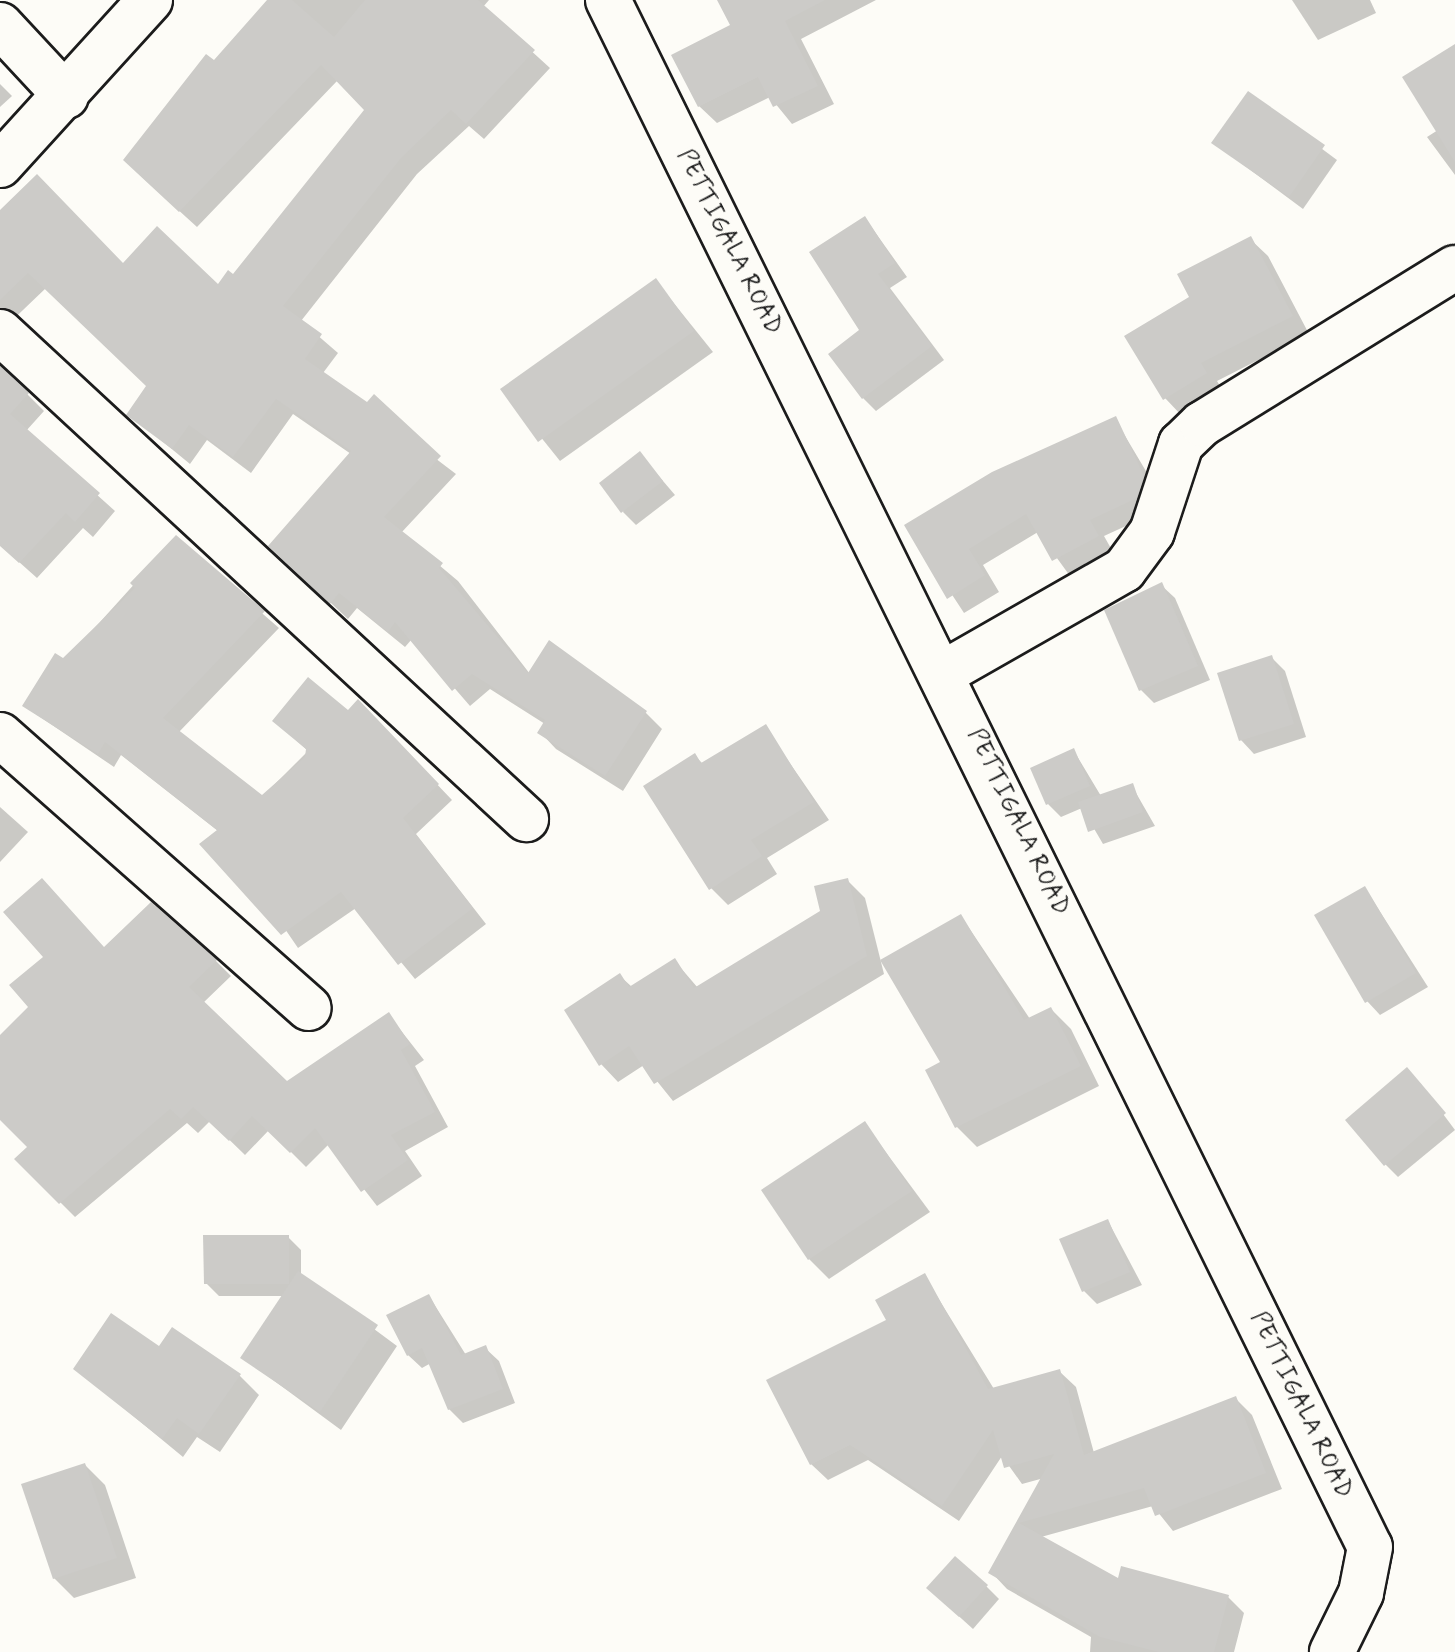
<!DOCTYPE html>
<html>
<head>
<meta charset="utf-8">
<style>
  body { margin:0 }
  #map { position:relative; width:1455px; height:1652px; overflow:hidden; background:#fdfcf7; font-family:Mynerve,sans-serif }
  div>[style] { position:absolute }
  .shadow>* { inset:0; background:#0003 }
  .building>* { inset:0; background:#cccbc8 }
  .roads { filter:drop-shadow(2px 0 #1c1c1c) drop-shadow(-2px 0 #1c1c1c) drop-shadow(0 2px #1c1c1c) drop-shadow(0 -2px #1c1c1c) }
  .minor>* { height:44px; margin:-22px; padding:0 22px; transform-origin:22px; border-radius:22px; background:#fdfcf7 }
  span { translate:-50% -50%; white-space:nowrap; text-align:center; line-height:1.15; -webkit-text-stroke:6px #fdfcf7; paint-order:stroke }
  .street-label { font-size:24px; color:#1c1c1c }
</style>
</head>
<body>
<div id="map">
  <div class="shadow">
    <div style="clip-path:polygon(270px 0,489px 0,483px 7px,550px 68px,484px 139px,469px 126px,417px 174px,301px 321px,338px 353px,323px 373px,456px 474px,401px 533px,458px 581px,530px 674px,646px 713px,662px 729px,623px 791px,556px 749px,540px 732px,545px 724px,490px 689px,470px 706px,412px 639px,405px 647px,357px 608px,348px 619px,287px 562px,351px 454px,293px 414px,251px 473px,207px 440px,190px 464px,129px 414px,149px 386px,46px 288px,0 332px,0 211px,123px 265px,219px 287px,233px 277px,367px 109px,338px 80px,197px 227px,142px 177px,214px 63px)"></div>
    <div style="clip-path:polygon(719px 0,876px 0,801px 39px,834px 104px,792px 124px,770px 97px,717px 123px,699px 106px,732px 26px)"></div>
    <div style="clip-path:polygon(1292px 0,1370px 0,1376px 13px,1318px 40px)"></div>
    <div style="clip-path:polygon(1455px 46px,1455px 175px,1427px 137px,1438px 130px)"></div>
    <div style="clip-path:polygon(0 84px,12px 96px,0 107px)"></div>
    <div style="clip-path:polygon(1248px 94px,1337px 160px,1303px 209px,1214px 143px)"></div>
    <div style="clip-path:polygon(865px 218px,907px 277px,890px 288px,944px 360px,876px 411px,863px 398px)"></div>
    <div style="clip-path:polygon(1250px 239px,1268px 256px,1309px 334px,1217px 381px,1223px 391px,1182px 416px,1165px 398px,1192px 298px)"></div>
    <div style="clip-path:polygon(656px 281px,713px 352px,560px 461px,503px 390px)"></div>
    <div style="clip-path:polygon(0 367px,44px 411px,26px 431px,115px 511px,93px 537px,83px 528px,37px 578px,0 545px)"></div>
    <div style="clip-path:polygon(1115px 419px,1159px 493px,1152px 514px,1104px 536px,1113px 552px,1070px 576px,1038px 532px,983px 565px,999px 592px,964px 613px,907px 526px)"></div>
    <div style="clip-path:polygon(640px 454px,675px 495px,636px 525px,623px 512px)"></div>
    <div style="clip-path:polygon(176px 538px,279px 628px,179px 732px,262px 797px,308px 751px,275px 721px,348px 712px,373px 717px,452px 800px,416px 834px,486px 924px,415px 979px,356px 908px,298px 948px,218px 831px,121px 755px,114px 767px,24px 706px)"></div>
    <div style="clip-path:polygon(1161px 585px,1175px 598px,1210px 680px,1154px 703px,1141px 690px)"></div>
    <div style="clip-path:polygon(1271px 657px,1285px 671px,1306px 737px,1254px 754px,1241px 740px)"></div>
    <div style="clip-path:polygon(765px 727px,829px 820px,767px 858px,777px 874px,728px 905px,711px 888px,695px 756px,703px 764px)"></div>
    <div style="clip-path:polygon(1074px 751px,1101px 796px,1132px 786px,1155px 826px,1103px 844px,1082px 808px,1061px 817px,1048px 804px)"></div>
    <div style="clip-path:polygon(0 807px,28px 832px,0 862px)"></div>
    <div style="clip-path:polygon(847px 880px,865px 898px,884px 974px,673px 1101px,644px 1065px,618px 1082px,601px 1064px,620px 976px,632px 987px,674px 960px,698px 988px,822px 912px)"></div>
    <div style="clip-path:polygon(1365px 888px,1428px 987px,1380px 1015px,1367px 1001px)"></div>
    <div style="clip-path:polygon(961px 916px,1030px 1019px,1051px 1009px,1071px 1029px,1099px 1086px,977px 1147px,957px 1127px,943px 1063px)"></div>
    <div style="clip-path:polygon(104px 949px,216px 961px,231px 976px,203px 1003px,287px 1084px,388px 1014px,424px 1060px,415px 1066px,448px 1127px,405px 1151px,422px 1176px,377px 1206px,329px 1144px,306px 1167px,269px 1130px,245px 1155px,210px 1121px,198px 1133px,187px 1123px,75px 1217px,17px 1159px,30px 1147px,0 1117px,0 1037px)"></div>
    <div style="clip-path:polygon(1420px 1083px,1455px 1130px,1398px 1177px,1385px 1164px)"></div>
    <div style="clip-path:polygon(865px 1124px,930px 1212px,829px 1279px,809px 1259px)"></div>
    <div style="clip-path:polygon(1108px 1221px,1142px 1285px,1097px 1304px,1084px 1291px)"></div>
    <div style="clip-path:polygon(288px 1237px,301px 1250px,301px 1275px,397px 1346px,341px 1430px,243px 1358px,284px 1296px,219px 1296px,206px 1283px)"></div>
    <div style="clip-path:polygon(924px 1275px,994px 1389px,1059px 1371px,1076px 1387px,1094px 1453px,1235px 1398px,1252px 1415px,1282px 1489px,1173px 1531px,1153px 1506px,1041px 1537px,1119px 1581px,1228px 1597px,1244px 1613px,1234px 1652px,1090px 1652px,1091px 1637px,1007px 1589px,991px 1572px,1044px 1478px,1022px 1484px,1002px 1456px,959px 1521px,868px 1460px,828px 1480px,811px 1464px,889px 1321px)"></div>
    <div style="clip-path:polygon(429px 1296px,466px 1355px,485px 1348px,499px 1361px,515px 1403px,463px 1423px,449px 1409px,431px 1363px,422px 1368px,408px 1355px)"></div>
    <div style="clip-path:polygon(160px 1348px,239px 1375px,259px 1395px,220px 1452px,197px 1437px,183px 1457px,75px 1368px)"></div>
    <div style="clip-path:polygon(85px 1465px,105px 1485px,136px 1578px,74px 1598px,54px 1578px)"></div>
    <div style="clip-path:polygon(986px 1586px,999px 1599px,973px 1629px,942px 1601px)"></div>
  </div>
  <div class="building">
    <div style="clip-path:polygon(267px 0,292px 0,334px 37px,365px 0,478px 0,535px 50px,466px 124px,451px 110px,401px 158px,283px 306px,322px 334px,305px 359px,367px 402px,374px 394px,441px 456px,384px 517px,443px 563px,439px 568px,528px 673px,549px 640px,647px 711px,605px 776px,537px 733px,545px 720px,472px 674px,452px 691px,395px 622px,388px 632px,339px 593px,330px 604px,268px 546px,351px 451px,276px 399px,233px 457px,189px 425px,172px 449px,126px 415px,146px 386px,28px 273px,0 300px,0 210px,37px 174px,123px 263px,157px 226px,218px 284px,228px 270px,233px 274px,364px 110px,321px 65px,179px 212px,123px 160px,206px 54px,214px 60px)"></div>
    <div style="clip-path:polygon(717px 0,825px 0,785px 21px,818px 86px,773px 107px,758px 77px,698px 107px,671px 55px,730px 25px)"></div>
    <div style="clip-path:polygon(1455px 44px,1455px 162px,1402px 77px)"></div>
    <div style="clip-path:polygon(1248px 91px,1325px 145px,1289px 197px,1211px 143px)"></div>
    <div style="clip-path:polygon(865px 216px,895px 263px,878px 274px,932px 346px,862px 399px,828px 354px,859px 330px,809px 252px)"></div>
    <div style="clip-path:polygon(1251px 236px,1293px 316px,1201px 363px,1207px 373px,1163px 400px,1124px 336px,1189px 297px,1177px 274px)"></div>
    <div style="clip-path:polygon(656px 278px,694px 331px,538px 442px,500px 389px)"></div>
    <div style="clip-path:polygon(0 366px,29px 393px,10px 414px,100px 493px,75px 522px,66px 513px,19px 563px,0 546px)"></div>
    <div style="clip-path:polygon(1116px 416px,1144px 476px,1137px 498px,1090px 520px,1099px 536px,1052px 561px,1026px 514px,969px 549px,985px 575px,947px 599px,904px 525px,992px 472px)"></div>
    <div style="clip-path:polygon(640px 451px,663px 481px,621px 513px,599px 483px)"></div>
    <div style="clip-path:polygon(176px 535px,265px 611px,163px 718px,262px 795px,305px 757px,306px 749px,272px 721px,308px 677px,348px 710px,358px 699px,439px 784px,403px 818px,473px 908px,398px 965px,341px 892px,281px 935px,199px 844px,217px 830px,105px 742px,98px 754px,22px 706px,55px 653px,63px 658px,135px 588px,130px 583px)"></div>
    <div style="clip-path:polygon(1162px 582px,1198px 666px,1139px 691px,1104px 610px)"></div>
    <div style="clip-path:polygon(1272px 655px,1294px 724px,1239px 741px,1217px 673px)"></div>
    <div style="clip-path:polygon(766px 724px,814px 802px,751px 840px,762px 856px,709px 890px,643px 786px,695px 753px,701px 763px)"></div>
    <div style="clip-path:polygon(1074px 748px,1090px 786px,1046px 805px,1030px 768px)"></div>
    <div style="clip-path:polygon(1133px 783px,1143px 812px,1088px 832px,1078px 802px)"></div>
    <div style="clip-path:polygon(42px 878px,104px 947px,151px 902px,217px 960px,189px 987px,287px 1081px,389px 1012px,410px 1044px,401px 1050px,435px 1112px,391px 1135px,408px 1160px,361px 1192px,315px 1128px,290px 1153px,252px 1116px,229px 1141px,193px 1107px,181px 1119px,170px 1109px,59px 1204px,14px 1159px,27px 1147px,0 1120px,0 1035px,28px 1007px,9px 985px,43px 957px,3px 912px)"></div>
    <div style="clip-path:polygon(848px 878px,867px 956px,654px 1084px,629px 1046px,599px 1066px,564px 1010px,620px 973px,629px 987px,675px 958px,694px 988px,820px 911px,814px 886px)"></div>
    <div style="clip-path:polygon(1365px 886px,1416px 973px,1365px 1003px,1314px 915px)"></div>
    <div style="clip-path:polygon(961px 914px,1024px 1020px,1051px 1007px,1081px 1066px,955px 1128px,925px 1070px,940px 1062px,880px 960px)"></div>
    <div style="clip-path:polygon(1407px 1067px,1446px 1113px,1384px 1166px,1345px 1120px)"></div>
    <div style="clip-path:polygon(865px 1121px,912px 1191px,808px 1260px,761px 1190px)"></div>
    <div style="clip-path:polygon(1108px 1219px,1130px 1272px,1082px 1292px,1059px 1239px)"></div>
    <div style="clip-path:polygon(203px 1235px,289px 1235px,289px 1284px,204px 1284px)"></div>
    <div style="clip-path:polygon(298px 1271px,378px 1325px,320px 1412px,240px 1358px)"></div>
    <div style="clip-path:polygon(925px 1273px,988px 1389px,1060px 1369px,1084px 1455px,1236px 1396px,1266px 1473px,1155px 1516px,1144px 1488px,1019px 1523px,1118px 1578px,1121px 1566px,1229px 1595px,1214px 1652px,1159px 1652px,1100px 1637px,988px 1573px,1054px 1454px,1004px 1468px,993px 1430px,942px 1506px,850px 1445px,810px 1465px,766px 1380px,886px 1320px,875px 1300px)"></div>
    <div style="clip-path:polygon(429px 1294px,461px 1355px,486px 1345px,503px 1389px,448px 1410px,422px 1348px,407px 1356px,386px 1315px)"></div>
    <div style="clip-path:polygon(111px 1313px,159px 1346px,172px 1327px,241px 1374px,199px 1434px,177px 1418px,162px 1439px,73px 1369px)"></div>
    <div style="clip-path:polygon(85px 1463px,117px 1558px,53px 1579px,21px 1484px)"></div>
    <div style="clip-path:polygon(955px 1556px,988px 1585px,959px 1617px,926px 1588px)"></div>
  </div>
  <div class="roads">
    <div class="minor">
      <div style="left:608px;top:0;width:1724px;rotate:63.78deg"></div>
      <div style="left:1370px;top:1547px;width:47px;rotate:101.1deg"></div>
      <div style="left:1361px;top:1593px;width:66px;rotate:116.2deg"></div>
      <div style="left:0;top:25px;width:97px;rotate:47.1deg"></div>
      <div style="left:0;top:165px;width:223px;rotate:-47.7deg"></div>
      <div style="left:0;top:332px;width:717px;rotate:42.8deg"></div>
      <div style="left:945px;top:672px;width:206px;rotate:-29.7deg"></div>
      <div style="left:1124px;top:570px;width:47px;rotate:-53.6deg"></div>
      <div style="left:1152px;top:532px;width:93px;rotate:-71.8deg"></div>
      <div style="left:1181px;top:444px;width:29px;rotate:-44deg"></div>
      <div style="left:1202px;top:424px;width:297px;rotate:-31.7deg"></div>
      <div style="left:0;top:735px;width:412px;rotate:41.5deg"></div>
    </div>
  </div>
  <div class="street-label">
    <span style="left:729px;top:242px;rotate:63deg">PETTIGALA ROAD</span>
    <span style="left:1018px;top:822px;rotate:64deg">PETTIGALA ROAD</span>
    <span style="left:1301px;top:1405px;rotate:64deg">PETTIGALA ROAD</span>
  </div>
</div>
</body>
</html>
